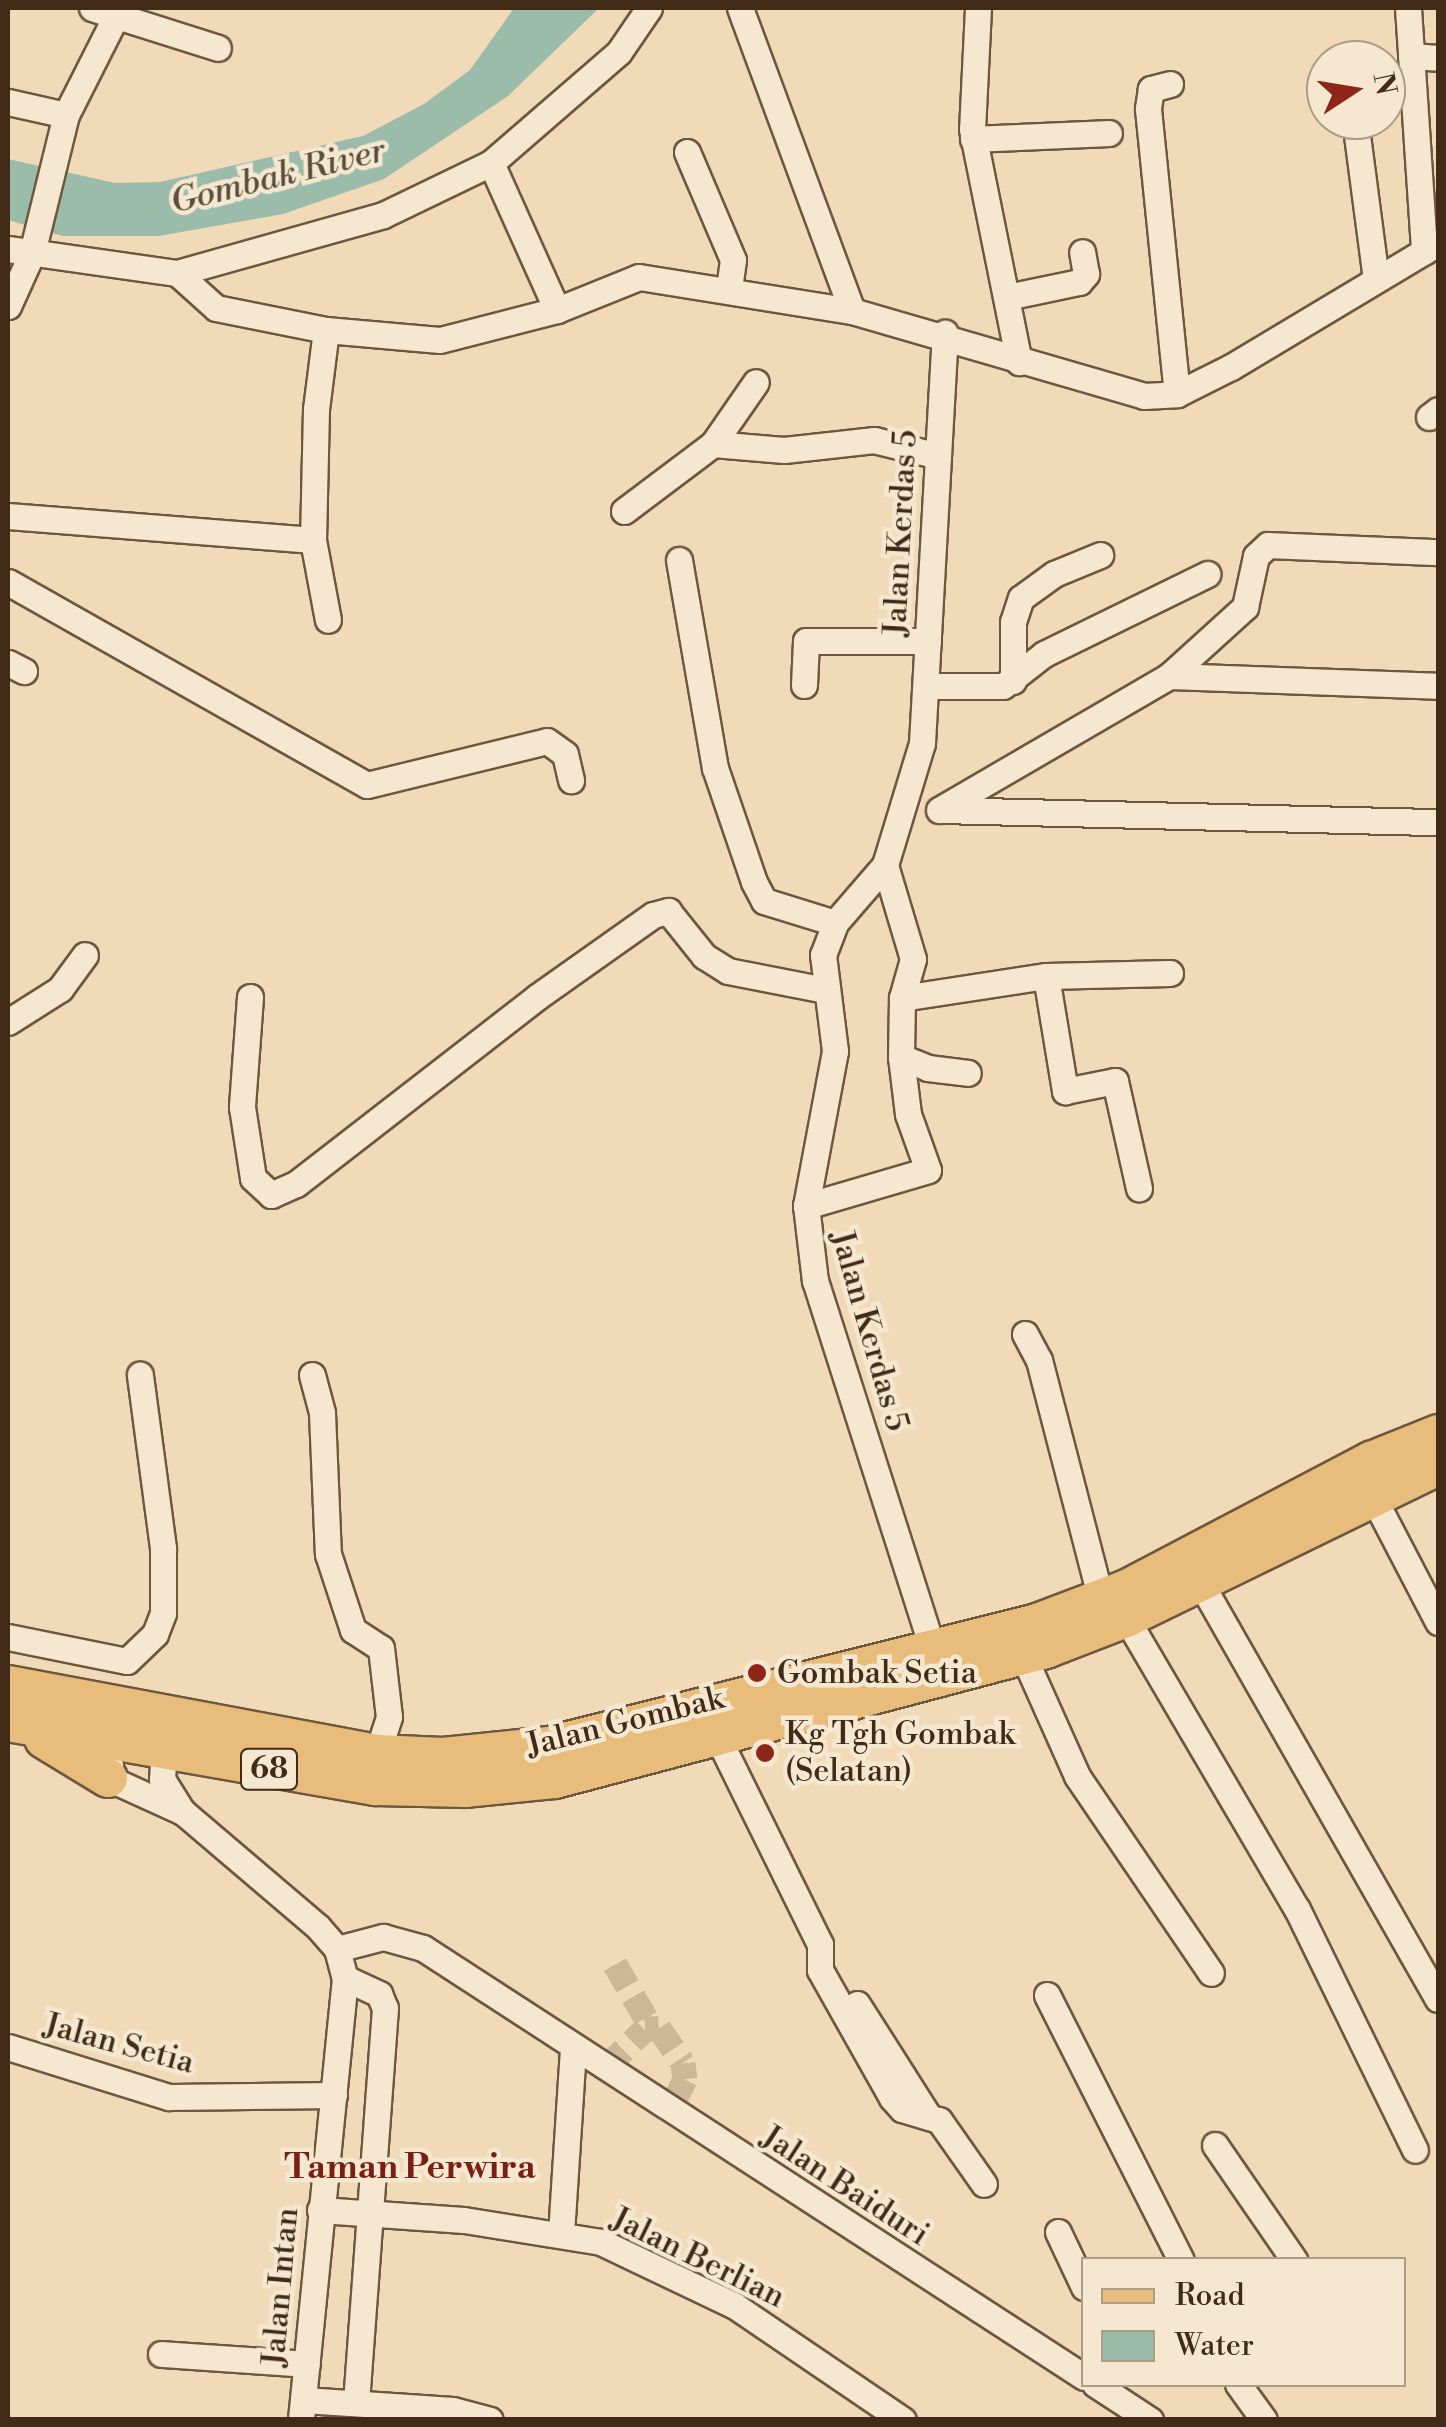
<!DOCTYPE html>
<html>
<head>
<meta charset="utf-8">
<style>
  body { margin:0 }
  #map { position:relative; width:1446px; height:2427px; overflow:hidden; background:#f0dab7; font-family:"Libre Bodoni",serif }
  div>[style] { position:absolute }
  .water>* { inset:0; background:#9bbbab }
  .street-tunnel>* { height:25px; margin-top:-12.5px; transform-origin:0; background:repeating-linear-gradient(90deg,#cdb797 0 25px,transparent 0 37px) }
  .roads { filter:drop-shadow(2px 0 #6d573f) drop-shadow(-2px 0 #6d573f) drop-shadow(0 2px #6d573f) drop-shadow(0 -2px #6d573f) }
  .street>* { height:25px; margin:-12.5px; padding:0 12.5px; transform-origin:12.5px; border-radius:12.5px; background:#f5e7d0 }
  .primary>* { height:38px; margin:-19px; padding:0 19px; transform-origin:19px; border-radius:19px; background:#e8bd7c }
  .dots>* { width:28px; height:28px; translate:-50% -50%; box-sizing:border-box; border:5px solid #f5e7d0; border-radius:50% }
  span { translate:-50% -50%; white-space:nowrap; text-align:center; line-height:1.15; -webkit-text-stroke:9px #f5e7d0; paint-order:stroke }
  .shield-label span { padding:2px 8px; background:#f5e7d0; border:2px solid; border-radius:8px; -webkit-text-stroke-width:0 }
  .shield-label { font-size:30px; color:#412b17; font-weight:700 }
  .street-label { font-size:32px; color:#412b17 }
  .poi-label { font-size:32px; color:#412b17 }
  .left { translate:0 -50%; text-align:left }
  .water-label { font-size:35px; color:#584f3c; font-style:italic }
  .neighbourhood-label { font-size:35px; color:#7a1f14; font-weight:700 }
  .frame { position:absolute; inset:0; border:10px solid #412b17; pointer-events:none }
  .legend { position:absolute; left:1081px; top:2257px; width:325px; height:130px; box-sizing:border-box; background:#f5e7d0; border:2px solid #ad9c86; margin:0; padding:12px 18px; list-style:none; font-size:30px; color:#412b17 }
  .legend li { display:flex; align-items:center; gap:20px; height:50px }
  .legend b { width:50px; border:2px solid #ad9c86 }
  .north { position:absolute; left:1306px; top:40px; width:100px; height:100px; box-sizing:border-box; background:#f5e7d0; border:2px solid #ad9c86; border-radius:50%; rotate:78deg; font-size:28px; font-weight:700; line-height:40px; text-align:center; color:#412b17 }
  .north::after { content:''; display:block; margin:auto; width:35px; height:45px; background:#8f2418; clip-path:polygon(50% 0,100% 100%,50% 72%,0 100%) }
</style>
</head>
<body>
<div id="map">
  <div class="water">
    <div style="clip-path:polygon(514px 8px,599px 8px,508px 96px,384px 179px,283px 214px,159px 236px,63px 236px,8px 220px,8px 159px,115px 183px,160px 182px,363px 136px,424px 104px,470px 70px)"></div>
  </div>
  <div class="street-tunnel">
    <div style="left:615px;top:1964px;width:73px;rotate:60.3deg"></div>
    <div style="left:606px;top:2067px;width:54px;rotate:-44.3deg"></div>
    <div style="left:645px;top:2029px;width:14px;rotate:-4deg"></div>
    <div style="left:659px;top:2028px;width:42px;rotate:55.6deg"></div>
    <div style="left:683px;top:2063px;width:16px;rotate:83deg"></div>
    <div style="left:685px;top:2079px;width:34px;rotate:116deg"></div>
  </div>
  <div class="roads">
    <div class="street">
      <div style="left:92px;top:8px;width:132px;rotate:17.6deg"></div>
      <div style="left:740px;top:8px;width:323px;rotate:69.7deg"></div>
      <div style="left:978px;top:8px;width:121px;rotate:92.8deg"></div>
      <div style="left:972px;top:129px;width:238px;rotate:78.6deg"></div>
      <div style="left:1408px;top:8px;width:244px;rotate:86.2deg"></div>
      <div style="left:1411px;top:56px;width:27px;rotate:4deg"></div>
      <div style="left:1170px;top:84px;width:20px;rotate:165deg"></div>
      <div style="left:1151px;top:89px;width:20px;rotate:99deg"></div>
      <div style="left:1148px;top:109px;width:286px;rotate:84.2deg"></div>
      <div style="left:8px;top:102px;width:59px;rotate:12.6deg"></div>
      <div style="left:1355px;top:120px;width:161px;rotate:82.5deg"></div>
      <div style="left:973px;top:139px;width:136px;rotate:-2.5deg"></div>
      <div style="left:687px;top:152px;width:117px;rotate:66.9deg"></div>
      <div style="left:733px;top:260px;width:30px;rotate:98deg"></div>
      <div style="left:491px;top:163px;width:161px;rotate:65.8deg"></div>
      <div style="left:8px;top:249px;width:171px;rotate:8.1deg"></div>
      <div style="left:177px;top:273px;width:214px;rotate:-15.7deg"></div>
      <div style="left:383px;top:215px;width:120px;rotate:-25.7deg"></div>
      <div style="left:491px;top:163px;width:169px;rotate:-40.9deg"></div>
      <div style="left:619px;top:52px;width:53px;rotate:-55.7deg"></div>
      <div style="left:177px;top:273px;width:52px;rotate:41.9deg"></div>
      <div style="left:216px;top:308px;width:112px;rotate:11.3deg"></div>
      <div style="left:326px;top:330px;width:114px;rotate:5deg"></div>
      <div style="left:440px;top:340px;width:121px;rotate:-14.4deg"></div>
      <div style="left:557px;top:310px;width:88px;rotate:-21.9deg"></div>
      <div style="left:639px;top:277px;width:216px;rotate:9.1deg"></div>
      <div style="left:852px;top:311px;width:304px;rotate:16.2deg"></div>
      <div style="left:1144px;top:396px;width:33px;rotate:-3deg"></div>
      <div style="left:1177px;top:394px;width:60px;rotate:-26.6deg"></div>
      <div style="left:1231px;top:367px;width:241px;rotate:-30.9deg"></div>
      <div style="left:1007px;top:297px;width:74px;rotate:-11.8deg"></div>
      <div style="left:1079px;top:282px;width:11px;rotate:-49deg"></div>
      <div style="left:1086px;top:274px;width:22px;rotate:-100deg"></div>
      <div style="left:8px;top:306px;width:58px;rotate:-65.6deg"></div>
      <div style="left:32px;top:253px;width:142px;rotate:-76.2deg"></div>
      <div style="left:66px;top:115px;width:120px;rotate:-63.2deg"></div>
      <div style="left:326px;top:330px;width:80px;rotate:97.2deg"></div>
      <div style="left:316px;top:409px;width:131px;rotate:91.3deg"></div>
      <div style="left:313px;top:540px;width:81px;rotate:79.4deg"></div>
      <div style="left:1429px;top:417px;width:11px;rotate:-38deg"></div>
      <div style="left:713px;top:444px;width:75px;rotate:-55.3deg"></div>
      <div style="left:624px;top:511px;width:111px;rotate:-37deg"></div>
      <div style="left:713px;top:444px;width:71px;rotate:4.8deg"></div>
      <div style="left:784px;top:450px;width:91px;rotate:-6.3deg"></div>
      <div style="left:874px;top:440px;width:66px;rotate:14deg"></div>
      <div style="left:8px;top:516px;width:306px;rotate:4.5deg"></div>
      <div style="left:679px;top:560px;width:211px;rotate:80.2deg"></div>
      <div style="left:715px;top:768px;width:120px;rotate:71.1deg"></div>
      <div style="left:754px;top:882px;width:21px;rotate:62deg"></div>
      <div style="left:764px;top:901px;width:74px;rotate:17.2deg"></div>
      <div style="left:8px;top:582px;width:412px;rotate:29.5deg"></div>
      <div style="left:367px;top:785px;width:185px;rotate:-13.7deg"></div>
      <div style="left:547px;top:741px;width:22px;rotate:36deg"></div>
      <div style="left:565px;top:754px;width:27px;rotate:77deg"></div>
      <div style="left:8px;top:663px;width:18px;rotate:27deg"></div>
      <div style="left:1169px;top:676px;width:269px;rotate:2.1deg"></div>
      <div style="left:1013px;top:681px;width:59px;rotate:-90deg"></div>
      <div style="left:1013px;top:622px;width:25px;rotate:-72deg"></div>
      <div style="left:1021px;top:598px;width:41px;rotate:-36deg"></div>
      <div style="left:1054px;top:574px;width:50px;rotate:-22.4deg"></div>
      <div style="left:804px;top:685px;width:44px;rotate:-87.4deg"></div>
      <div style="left:806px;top:641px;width:122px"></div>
      <div style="left:926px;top:686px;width:77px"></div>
      <div style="left:1003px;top:686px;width:52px;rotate:-38deg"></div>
      <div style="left:1044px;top:654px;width:182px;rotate:-26.1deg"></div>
      <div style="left:939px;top:810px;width:266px;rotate:-30.2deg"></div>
      <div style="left:1169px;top:676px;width:103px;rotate:-42.2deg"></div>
      <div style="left:1245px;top:607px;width:52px;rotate:-77.8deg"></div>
      <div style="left:1256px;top:556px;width:16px;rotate:-43deg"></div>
      <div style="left:1268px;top:545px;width:170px;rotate:2.4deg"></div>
      <div style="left:940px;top:810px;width:498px;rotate:1.4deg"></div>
      <div style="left:885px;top:865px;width:98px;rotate:73.4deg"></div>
      <div style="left:913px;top:959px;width:41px;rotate:105.8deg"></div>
      <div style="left:902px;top:998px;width:59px;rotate:91deg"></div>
      <div style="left:901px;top:1057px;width:29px;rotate:22deg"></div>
      <div style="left:928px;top:1068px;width:40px;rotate:7.1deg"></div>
      <div style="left:1046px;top:976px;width:117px;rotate:80.6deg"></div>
      <div style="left:1065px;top:1091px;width:51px;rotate:-11.3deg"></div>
      <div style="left:1115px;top:1081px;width:110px;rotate:77.4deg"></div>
      <div style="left:250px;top:997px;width:110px;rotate:94.2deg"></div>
      <div style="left:242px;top:1107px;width:72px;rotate:81.2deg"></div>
      <div style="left:253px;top:1178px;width:25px;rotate:43deg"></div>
      <div style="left:271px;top:1195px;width:27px;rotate:-24deg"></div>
      <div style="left:296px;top:1184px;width:305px;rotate:-37.8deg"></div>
      <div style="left:537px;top:997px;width:142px;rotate:-35.3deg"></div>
      <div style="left:653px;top:915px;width:16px;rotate:-15deg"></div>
      <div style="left:668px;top:911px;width:58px;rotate:51.3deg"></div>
      <div style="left:704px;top:956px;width:28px;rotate:32deg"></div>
      <div style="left:728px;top:971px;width:99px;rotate:11.1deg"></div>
      <div style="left:902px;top:998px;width:146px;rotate:-8.7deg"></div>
      <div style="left:1046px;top:976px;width:124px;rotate:-1.4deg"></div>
      <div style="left:8px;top:1022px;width:62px;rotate:-32.4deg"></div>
      <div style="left:60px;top:989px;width:42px;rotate:-53.7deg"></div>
      <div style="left:806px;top:1206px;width:127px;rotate:-16.4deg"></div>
      <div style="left:928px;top:1170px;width:59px;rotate:-109.7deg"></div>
      <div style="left:908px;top:1114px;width:57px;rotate:-97deg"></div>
      <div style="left:1025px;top:1334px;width:30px;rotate:62deg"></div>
      <div style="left:1039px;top:1360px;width:247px;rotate:75.5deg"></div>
      <div style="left:312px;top:1375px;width:39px;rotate:75deg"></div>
      <div style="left:322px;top:1413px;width:141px;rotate:87.6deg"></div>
      <div style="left:328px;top:1554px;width:80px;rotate:71.8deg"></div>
      <div style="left:353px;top:1630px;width:33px;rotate:33deg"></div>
      <div style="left:381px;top:1648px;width:69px;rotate:83.4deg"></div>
      <div style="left:389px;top:1717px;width:39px;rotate:108deg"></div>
      <div style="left:1373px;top:1497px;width:141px;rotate:62.5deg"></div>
      <div style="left:1200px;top:1582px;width:480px;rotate:60.3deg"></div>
      <div style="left:1126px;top:1618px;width:338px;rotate:59.6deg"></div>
      <div style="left:1297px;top:1909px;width:268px;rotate:63.9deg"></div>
      <div style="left:8px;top:1637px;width:121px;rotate:11.4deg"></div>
      <div style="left:127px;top:1661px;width:39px;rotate:-44deg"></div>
      <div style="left:155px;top:1634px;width:22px;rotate:-69deg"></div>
      <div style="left:163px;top:1613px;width:65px;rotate:-90deg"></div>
      <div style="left:163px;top:1548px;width:175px;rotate:-97.6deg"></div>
      <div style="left:932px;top:1647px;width:384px;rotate:-107.7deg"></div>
      <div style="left:815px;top:1281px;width:76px;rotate:-96.8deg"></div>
      <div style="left:806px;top:1206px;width:158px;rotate:-79.4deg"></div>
      <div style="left:835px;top:1051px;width:97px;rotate:-97.1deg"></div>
      <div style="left:823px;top:955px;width:34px;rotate:-69deg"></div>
      <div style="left:835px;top:923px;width:77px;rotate:-49.2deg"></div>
      <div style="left:885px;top:865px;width:127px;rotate:-73.1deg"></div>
      <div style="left:922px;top:743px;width:411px;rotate:-86.8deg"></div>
      <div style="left:1023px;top:1655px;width:133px;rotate:65.9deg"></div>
      <div style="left:1077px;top:1776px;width:238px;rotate:55.8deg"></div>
      <div style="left:165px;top:1734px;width:45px;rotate:93.8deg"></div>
      <div style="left:162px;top:1779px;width:39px;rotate:58deg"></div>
      <div style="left:183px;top:1812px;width:177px;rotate:40.4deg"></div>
      <div style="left:318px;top:1927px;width:29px;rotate:49deg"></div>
      <div style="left:337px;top:1949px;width:30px;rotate:75deg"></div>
      <div style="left:345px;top:1978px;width:444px;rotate:95.7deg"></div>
      <div style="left:719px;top:1740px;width:228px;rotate:63.7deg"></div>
      <div style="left:820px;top:1944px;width:26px;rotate:90deg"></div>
      <div style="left:820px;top:1970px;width:147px;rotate:60.6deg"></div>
      <div style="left:892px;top:2098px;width:15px;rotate:48deg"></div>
      <div style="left:902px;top:2109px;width:39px;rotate:17deg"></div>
      <div style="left:939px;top:2120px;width:78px;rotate:54.9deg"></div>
      <div style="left:110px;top:1765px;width:13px;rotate:99deg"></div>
      <div style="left:108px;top:1778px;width:82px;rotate:24.4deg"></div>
      <div style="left:337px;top:1949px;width:48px;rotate:-14.6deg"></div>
      <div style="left:383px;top:1937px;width:41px;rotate:15.4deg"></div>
      <div style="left:423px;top:1948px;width:788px;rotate:32.98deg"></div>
      <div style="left:345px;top:1978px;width:38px;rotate:25deg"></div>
      <div style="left:379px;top:1994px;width:15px;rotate:67deg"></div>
      <div style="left:385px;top:2008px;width:396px;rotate:94.2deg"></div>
      <div style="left:1047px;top:1995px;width:297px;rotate:63.2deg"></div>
      <div style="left:857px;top:2004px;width:130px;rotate:57.5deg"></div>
      <div style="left:8px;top:2047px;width:169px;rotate:17.3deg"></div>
      <div style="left:169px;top:2097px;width:165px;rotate:-0.7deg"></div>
      <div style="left:1215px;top:2145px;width:140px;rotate:55.5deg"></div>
      <div style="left:320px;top:2210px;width:144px;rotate:4deg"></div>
      <div style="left:464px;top:2220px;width:139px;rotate:9.1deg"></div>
      <div style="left:601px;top:2242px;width:148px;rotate:25.5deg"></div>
      <div style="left:735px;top:2306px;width:203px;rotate:34.2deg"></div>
      <div style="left:1058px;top:2232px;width:61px;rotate:64.7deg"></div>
      <div style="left:561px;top:2234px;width:188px;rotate:-86.3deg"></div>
      <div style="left:161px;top:2354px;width:146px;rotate:3.9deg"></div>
      <div style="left:1095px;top:2384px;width:66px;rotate:33.2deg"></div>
      <div style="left:1238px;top:2384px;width:44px;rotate:54.2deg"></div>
      <div style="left:304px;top:2400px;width:149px;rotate:3.8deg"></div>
      <div style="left:453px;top:2410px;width:38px;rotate:15deg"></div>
    </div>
    <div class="primary">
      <div style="left:8px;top:1685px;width:375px;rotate:10.6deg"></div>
      <div style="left:377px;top:1754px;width:66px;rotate:2.6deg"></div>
      <div style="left:443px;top:1757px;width:107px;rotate:-5.9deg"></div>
      <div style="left:549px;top:1746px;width:503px;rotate:-14.15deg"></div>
      <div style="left:1037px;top:1623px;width:96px;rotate:-20.7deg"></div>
      <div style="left:1127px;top:1589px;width:276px;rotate:-27.7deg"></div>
      <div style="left:1371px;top:1461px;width:72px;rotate:-21.9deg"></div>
      <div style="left:8px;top:1722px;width:374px;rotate:9.9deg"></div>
      <div style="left:376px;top:1786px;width:90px;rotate:1.3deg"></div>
      <div style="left:466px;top:1788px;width:89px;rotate:-5.8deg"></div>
      <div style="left:555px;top:1779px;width:508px;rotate:-14.83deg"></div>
      <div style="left:1046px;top:1649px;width:86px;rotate:-21.2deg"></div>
      <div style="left:1126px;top:1618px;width:347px;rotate:-26deg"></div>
      <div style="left:44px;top:1739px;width:75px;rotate:31.4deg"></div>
    </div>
  </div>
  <div class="dots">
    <div style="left:757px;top:1673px;background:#8f2418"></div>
    <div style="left:765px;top:1753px;background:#8f2418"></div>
  </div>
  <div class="shield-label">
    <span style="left:269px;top:1769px">68</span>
  </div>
  <div class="street-label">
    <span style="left:901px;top:533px;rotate:-87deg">Jalan Kerdas 5</span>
    <span style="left:869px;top:1331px;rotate:74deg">Jalan Kerdas 5</span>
    <span style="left:625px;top:1722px;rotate:-14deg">Jalan Gombak</span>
    <span style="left:119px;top:2044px;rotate:15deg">Jalan Setia</span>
    <span style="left:845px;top:2186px;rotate:33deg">Jalan Baiduri</span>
    <span style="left:698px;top:2258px;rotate:26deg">Jalan Berlian</span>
    <span style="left:281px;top:2287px;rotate:-85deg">Jalan Intan</span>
  </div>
  <div class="poi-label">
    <span class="left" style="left:777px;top:1673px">Gombak Setia</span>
    <span class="left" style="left:785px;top:1753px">Kg Tgh Gombak<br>(Selatan)</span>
  </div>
  <div class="water-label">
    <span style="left:278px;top:177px;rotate:-14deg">Gombak River</span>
  </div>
  <div class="neighbourhood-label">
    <span style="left:410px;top:2168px">Taman Perwira</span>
  </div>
  <div class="frame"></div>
  <ul class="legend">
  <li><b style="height:12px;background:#e8bd7c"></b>Road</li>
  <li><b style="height:28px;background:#9bbbab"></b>Water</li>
  </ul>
  <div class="north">N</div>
</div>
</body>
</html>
